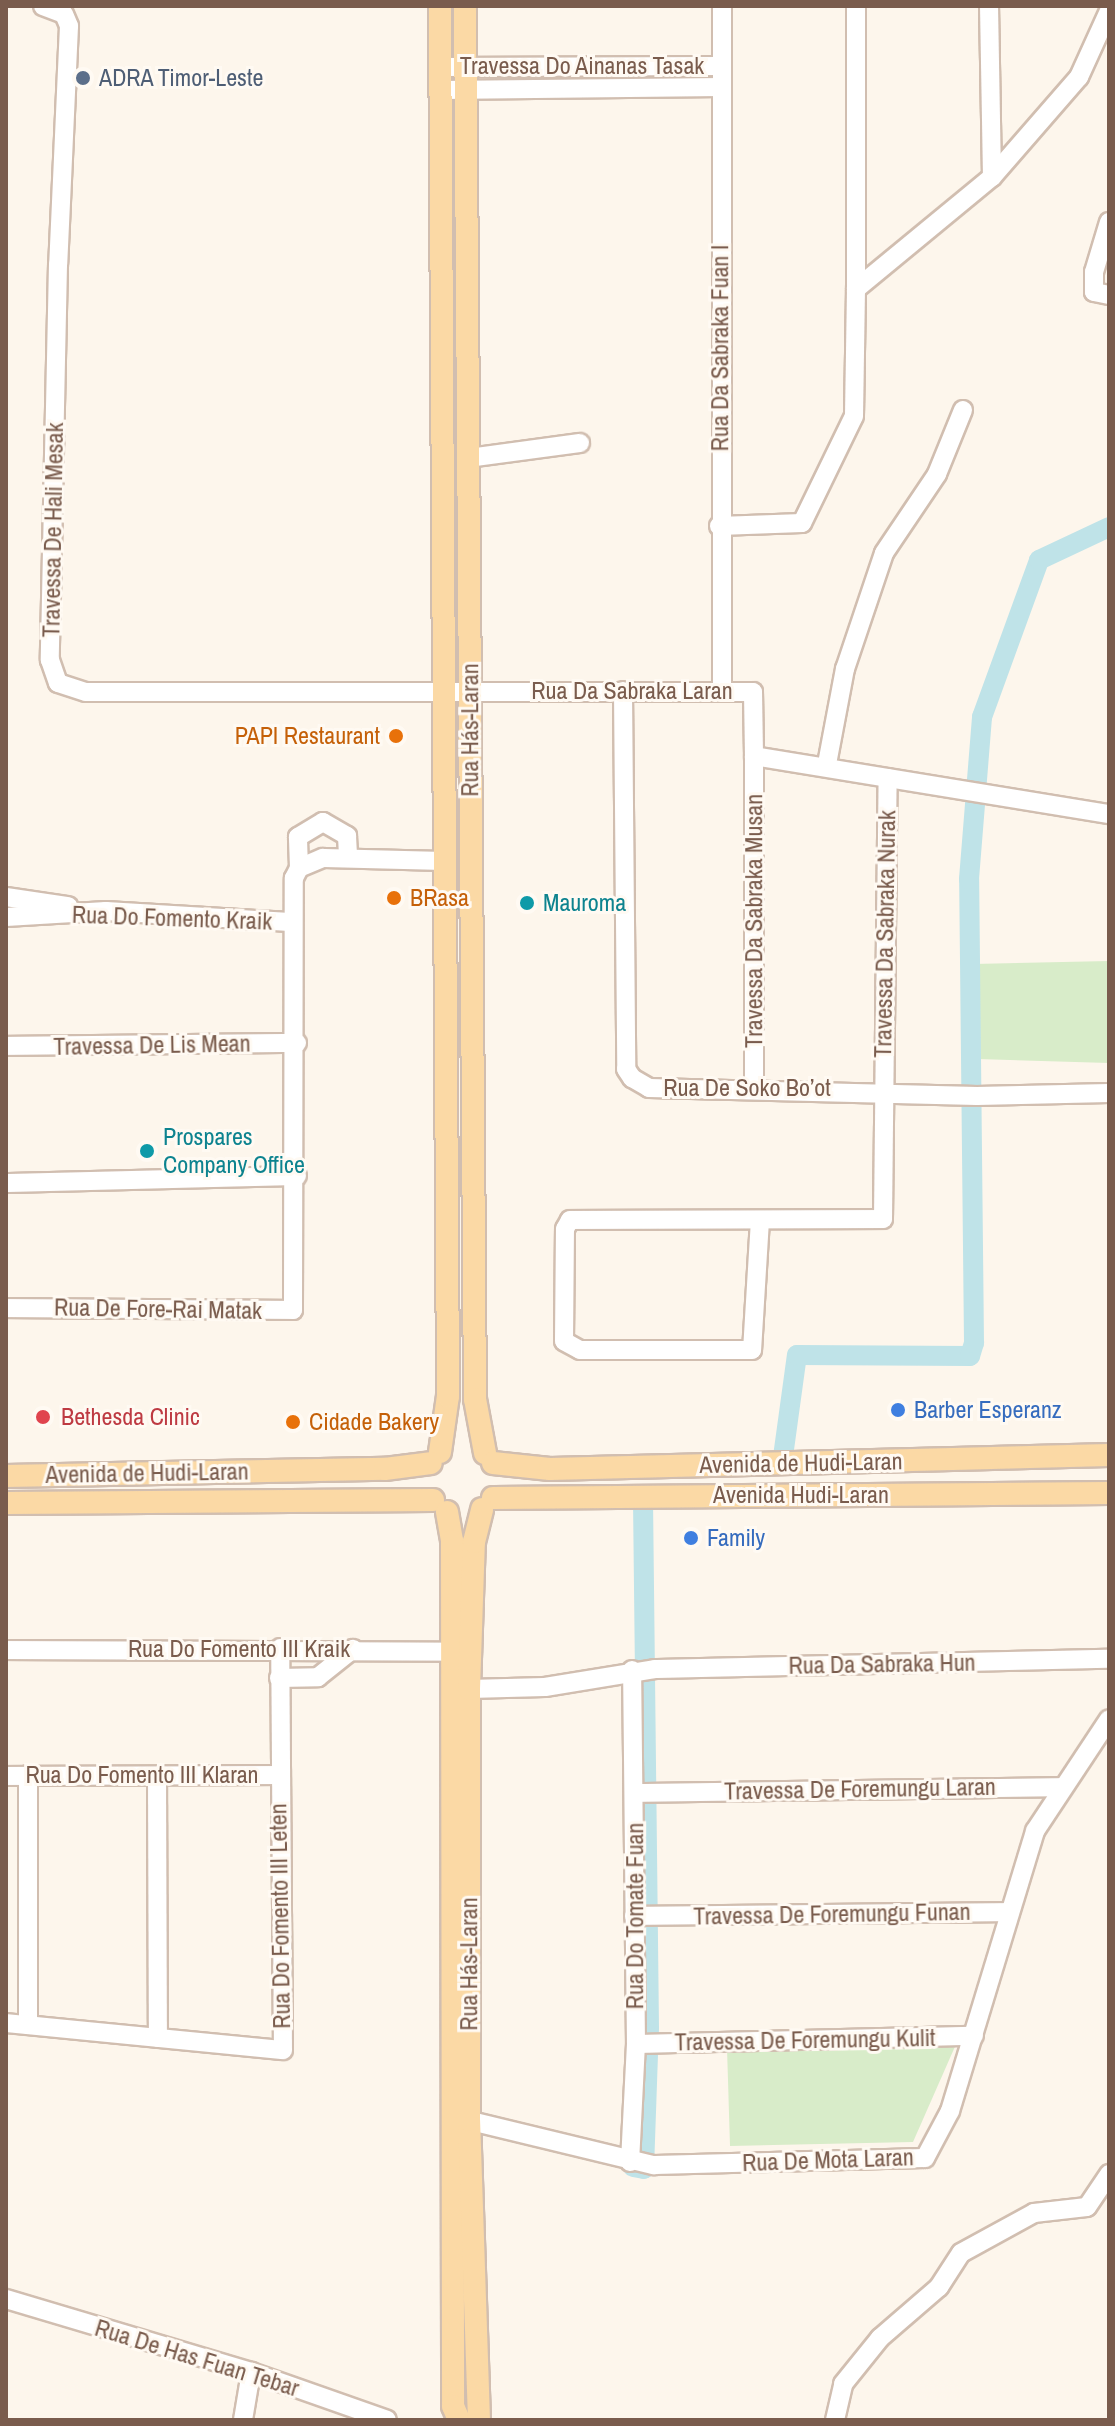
<!DOCTYPE html>
<html>
<head>
<meta charset="utf-8">
<style>
  body { margin:0 }
  #map { position:relative; width:1115px; height:2426px; overflow:hidden; background:#fdf6ec; font-family:"Archivo Narrow",sans-serif }
  div>[style] { position:absolute }
  .green>* { inset:0; background:#d8ecc9 }
  .canal>* { height:20px; margin:-10px; padding:0 10px; transform-origin:10px; border-radius:10px; background:#bfe3e8 }
  .roads { filter:drop-shadow(2px 0 #d1beb0) drop-shadow(-2px 0 #d1beb0) drop-shadow(0 2px #d1beb0) drop-shadow(0 -2px #d1beb0) }
  .minor>* { height:18px; margin:-9px; padding:0 9px; transform-origin:9px; border-radius:9px; background:#fff }
  .major>* { height:22px; margin:-11px; padding:0 11px; transform-origin:11px; border-radius:11px; background:#fbd9a5 }
  .dots>* { width:22px; height:22px; translate:-50% -50%; box-sizing:border-box; border:4px solid #fffaf3; border-radius:50% }
  span { translate:-50% -50%; white-space:nowrap; text-align:center; line-height:1.15; -webkit-text-stroke:6px #fffaf3; paint-order:stroke }
  .street-label { font-size:24px; color:#7a5c4d }
  .service-label { font-size:24px; color:#4e5e75 }
  .left { translate:0 -50%; text-align:left }
  .food-label { font-size:24px; color:#c56008 }
  .right { translate:-100% -50%; text-align:right }
  .culture-label { font-size:24px; color:#0d838f }
  .shop-label { font-size:24px; color:#366cbe }
  .health-label { font-size:24px; color:#be3a42 }
  .frame { position:absolute; inset:0; border:8px solid #7a5c4d; pointer-events:none }
</style>
</head>
<body>
<div id="map">
  <div class="green">
    <div style="clip-path:polygon(1109px 961px,1109px 1063px,977px 1059px,973px 964px)"></div>
    <div style="clip-path:polygon(957px 2042px,913px 2142px,730px 2146px,727px 2048px)"></div>
  </div>
  <div class="canal">
    <div style="left:782px;top:1464px;width:110px;rotate:-82.2deg"></div>
    <div style="left:797px;top:1355px;width:173px;rotate:0.3deg"></div>
    <div style="left:970px;top:1356px;width:14px;rotate:-73deg"></div>
    <div style="left:974px;top:1343px;width:464px;rotate:-90.6deg"></div>
    <div style="left:969px;top:879px;width:163px;rotate:-85.4deg"></div>
    <div style="left:982px;top:717px;width:167px;rotate:-70deg"></div>
    <div style="left:1039px;top:560px;width:77px;rotate:-25.2deg"></div>
    <div style="left:633px;top:2167px;width:11px;rotate:10deg"></div>
    <div style="left:644px;top:2169px;width:141px;rotate:-88deg"></div>
    <div style="left:649px;top:2028px;width:531px;rotate:-90.65deg"></div>
  </div>
  <div class="roads">
    <div class="minor">
      <div style="left:43px;top:6px;width:22px;rotate:21deg"></div>
      <div style="left:64px;top:14px;width:13px;rotate:67deg"></div>
      <div style="left:69px;top:26px;width:238px;rotate:92.6deg"></div>
      <div style="left:58px;top:264px;width:396px;rotate:91.2deg"></div>
      <div style="left:50px;top:660px;width:24px;rotate:71deg"></div>
      <div style="left:58px;top:683px;width:29px;rotate:18deg"></div>
      <div style="left:86px;top:692px;width:667px"></div>
      <div style="left:753px;top:692px;width:64px;rotate:89.1deg"></div>
      <div style="left:754px;top:756px;width:360px;rotate:9.3deg"></div>
      <div style="left:441px;top:67px;width:281px;rotate:-0.2deg"></div>
      <div style="left:442px;top:90px;width:280px;rotate:-0.6deg"></div>
      <div style="left:992px;top:177px;width:133px;rotate:-49deg"></div>
      <div style="left:1079px;top:77px;width:72px;rotate:-65.6deg"></div>
      <div style="left:1109px;top:222px;width:52px;rotate:106.7deg"></div>
      <div style="left:1094px;top:272px;width:20px;rotate:90deg"></div>
      <div style="left:1094px;top:292px;width:15px;rotate:11deg"></div>
      <div style="left:856px;top:289px;width:283px;rotate:-90deg"></div>
      <div style="left:469px;top:458px;width:112px;rotate:-7.7deg"></div>
      <div style="left:719px;top:526px;width:83px;rotate:-2.1deg"></div>
      <div style="left:802px;top:523px;width:119px;rotate:-64.1deg"></div>
      <div style="left:854px;top:416px;width:127px;rotate:-89.1deg"></div>
      <div style="left:856px;top:289px;width:176px;rotate:-39.5deg"></div>
      <div style="left:992px;top:177px;width:171px;rotate:-91deg"></div>
      <div style="left:722px;top:689px;width:683px;rotate:-90deg"></div>
      <div style="left:623px;top:691px;width:378px;rotate:89.5deg"></div>
      <div style="left:626px;top:1069px;width:11px;rotate:56deg"></div>
      <div style="left:632px;top:1078px;width:20px;rotate:30deg"></div>
      <div style="left:649px;top:1088px;width:328px;rotate:1.4deg"></div>
      <div style="left:977px;top:1096px;width:132px;rotate:-1.3deg"></div>
      <div style="left:754px;top:756px;width:331px;rotate:90deg"></div>
      <div style="left:827px;top:764px;width:97px;rotate:-79.3deg"></div>
      <div style="left:845px;top:669px;width:122px;rotate:-71.4deg"></div>
      <div style="left:884px;top:553px;width:95px;rotate:-56.1deg"></div>
      <div style="left:937px;top:474px;width:69px;rotate:-67.9deg"></div>
      <div style="left:299px;top:868px;width:31px;rotate:-92deg"></div>
      <div style="left:298px;top:837px;width:29px;rotate:-31deg"></div>
      <div style="left:323px;top:822px;width:28px;rotate:30deg"></div>
      <div style="left:347px;top:836px;width:21px;rotate:87deg"></div>
      <div style="left:6px;top:897px;width:63px;rotate:8.3deg"></div>
      <div style="left:6px;top:917px;width:100px;rotate:-3.4deg"></div>
      <div style="left:106px;top:911px;width:184px;rotate:3.4deg"></div>
      <div style="left:6px;top:1046px;width:291px;rotate:-0.6deg"></div>
      <div style="left:6px;top:1183px;width:291px;rotate:-1.4deg"></div>
      <div style="left:760px;top:1220px;width:130px;rotate:93.5deg"></div>
      <div style="left:752px;top:1350px;width:172px;rotate:180deg"></div>
      <div style="left:580px;top:1350px;width:18px;rotate:-151deg"></div>
      <div style="left:564px;top:1341px;width:112px;rotate:-89.5deg"></div>
      <div style="left:565px;top:1229px;width:10px;rotate:-61deg"></div>
      <div style="left:570px;top:1220px;width:313px;rotate:-0.2deg"></div>
      <div style="left:883px;top:1219px;width:441px;rotate:-89.4deg"></div>
      <div style="left:6px;top:1308px;width:287px;rotate:0.4deg"></div>
      <div style="left:293px;top:1310px;width:432px;rotate:-89.9deg"></div>
      <div style="left:294px;top:878px;width:11px;rotate:-63deg"></div>
      <div style="left:299px;top:868px;width:26px;rotate:-23deg"></div>
      <div style="left:323px;top:858px;width:122px;rotate:1.4deg"></div>
      <div style="left:6px;top:1650px;width:459px;rotate:0.2deg"></div>
      <div style="left:279px;top:1678px;width:39px;rotate:-1deg"></div>
      <div style="left:318px;top:1677px;width:45px;rotate:-38.7deg"></div>
      <div style="left:469px;top:1689px;width:76px;rotate:-1.5deg"></div>
      <div style="left:545px;top:1687px;width:111px;rotate:-9.3deg"></div>
      <div style="left:655px;top:1669px;width:454px;rotate:-1.3deg"></div>
      <div style="left:6px;top:1776px;width:271px;rotate:-0.2deg"></div>
      <div style="left:157px;top:1776px;width:262px;rotate:89.8deg"></div>
      <div style="left:635px;top:1793px;width:427px;rotate:-0.8deg"></div>
      <div style="left:634px;top:1916px;width:374px;rotate:-0.6deg"></div>
      <div style="left:6px;top:2023px;width:278px;rotate:5.6deg"></div>
      <div style="left:283px;top:2050px;width:402px;rotate:-90.4deg"></div>
      <div style="left:28px;top:2025px;width:250px;rotate:-90deg"></div>
      <div style="left:636px;top:2044px;width:338px;rotate:-1.4deg"></div>
      <div style="left:459px;top:2118px;width:201px;rotate:13.6deg"></div>
      <div style="left:654px;top:2165px;width:271px;rotate:-1.5deg"></div>
      <div style="left:925px;top:2158px;width:53px;rotate:-62deg"></div>
      <div style="left:950px;top:2111px;width:293px;rotate:-73.1deg"></div>
      <div style="left:1035px;top:1831px;width:134px;rotate:-56.5deg"></div>
      <div style="left:630px;top:2162px;width:118px;rotate:-87.1deg"></div>
      <div style="left:636px;top:2044px;width:374px;rotate:-90.6deg"></div>
      <div style="left:6px;top:2299px;width:256px;rotate:16.6deg"></div>
      <div style="left:251px;top:2372px;width:144px;rotate:19.4deg"></div>
      <div style="left:243px;top:2420px;width:49px;rotate:-80.5deg"></div>
      <div style="left:835px;top:2420px;width:37px;rotate:-77deg"></div>
      <div style="left:843px;top:2384px;width:59px;rotate:-51.2deg"></div>
      <div style="left:880px;top:2338px;width:78px;rotate:-40.8deg"></div>
      <div style="left:939px;top:2287px;width:40px;rotate:-57.1deg"></div>
      <div style="left:961px;top:2253px;width:83px;rotate:-28.7deg"></div>
      <div style="left:1034px;top:2213px;width:53px;rotate:-6.5deg"></div>
      <div style="left:1087px;top:2207px;width:40px;rotate:-56deg"></div>
    </div>
    <div class="major">
      <div style="left:465px;top:6px;width:1393px;rotate:89.59deg"></div>
      <div style="left:475px;top:1399px;width:55px;rotate:79.5deg"></div>
      <div style="left:440px;top:1452px;width:57px;rotate:-81.9deg"></div>
      <div style="left:448px;top:1396px;width:1390px;rotate:-90.33deg"></div>
      <div style="left:493px;top:1463px;width:57px;rotate:6deg"></div>
      <div style="left:550px;top:1469px;width:559px;rotate:-1.43deg"></div>
      <div style="left:6px;top:1476px;width:379px;rotate:-1.1deg"></div>
      <div style="left:385px;top:1469px;width:46px;rotate:-7.4deg"></div>
      <div style="left:493px;top:1498px;width:616px;rotate:-0.47deg"></div>
      <div style="left:6px;top:1503px;width:427px;rotate:-0.4deg"></div>
      <div style="left:447px;top:1512px;width:29px;rotate:80deg"></div>
      <div style="left:452px;top:1541px;width:865px;rotate:89.93deg"></div>
      <div style="left:453px;top:2406px;width:15px;rotate:67deg"></div>
      <div style="left:479px;top:2420px;width:300px;rotate:-91.9deg"></div>
      <div style="left:469px;top:2120px;width:431px;rotate:-90deg"></div>
      <div style="left:469px;top:1689px;width:147px;rotate:-88.1deg"></div>
      <div style="left:474px;top:1542px;width:34px;rotate:-76deg"></div>
    </div>
  </div>
  <div class="dots">
    <div style="left:83px;top:78px;background:#5c6f8a"></div>
    <div style="left:396px;top:736px;background:#e8710a"></div>
    <div style="left:394px;top:898px;background:#e8710a"></div>
    <div style="left:527px;top:903px;background:#0f9aa8"></div>
    <div style="left:147px;top:1151px;background:#0f9aa8"></div>
    <div style="left:898px;top:1410px;background:#3f7fe0"></div>
    <div style="left:43px;top:1417px;background:#e0444e"></div>
    <div style="left:293px;top:1422px;background:#e8710a"></div>
    <div style="left:691px;top:1538px;background:#3f7fe0"></div>
  </div>
  <div class="street-label">
    <span style="left:582px;top:66px">Travessa Do Ainanas Tasak</span>
    <span style="left:720px;top:348px;rotate:-90deg">Rua Da Sabraka Fuan I</span>
    <span style="left:53px;top:530px;rotate:-89deg">Travessa De Hali Mesak</span>
    <span style="left:632px;top:691px">Rua Da Sabraka Laran</span>
    <span style="left:470px;top:730px;rotate:-90deg">Rua Hás-Laran</span>
    <span style="left:172px;top:918px;rotate:2deg">Rua Do Fomento Kraik</span>
    <span style="left:754px;top:921px;rotate:-90deg">Travessa Da Sabraka Musan</span>
    <span style="left:885px;top:934px;rotate:-89deg">Travessa Da Sabraka Nurak</span>
    <span style="left:152px;top:1045px;rotate:-1deg">Travessa De Lis Mean</span>
    <span style="left:747px;top:1088px">Rua De Soko Bo’ot</span>
    <span style="left:158px;top:1309px;rotate:1deg">Rua De Fore-Rai Matak</span>
    <span style="left:801px;top:1463px;rotate:-1deg">Avenida de Hudi-Laran</span>
    <span style="left:147px;top:1473px;rotate:-1deg">Avenida de Hudi-Laran</span>
    <span style="left:801px;top:1495px">Avenida Hudi-Laran</span>
    <span style="left:239px;top:1649px">Rua Do Fomento III Kraik</span>
    <span style="left:882px;top:1664px;rotate:-1deg">Rua Da Sabraka Hun</span>
    <span style="left:142px;top:1775px">Rua Do Fomento III Klaran</span>
    <span style="left:860px;top:1789px;rotate:-1deg">Travessa De Foremungu Laran</span>
    <span style="left:832px;top:1914px;rotate:-1deg">Travessa De Foremungu Funan</span>
    <span style="left:280px;top:1916px;rotate:-91deg">Rua Do Fomento III Leten</span>
    <span style="left:635px;top:1916px;rotate:-90deg">Rua Do Tomate Fuan</span>
    <span style="left:469px;top:1964px;rotate:-90deg">Rua Hás-Laran</span>
    <span style="left:805px;top:2040px;rotate:-1deg">Travessa De Foremungu Kulit</span>
    <span style="left:828px;top:2160px;rotate:-2deg">Rua De Mota Laran</span>
    <span style="left:197px;top:2358px;rotate:17deg">Rua De Has Fuan Tebar</span>
  </div>
  <div class="service-label">
    <span class="left" style="left:99px;top:78px">ADRA Timor-Leste</span>
  </div>
  <div class="food-label">
    <span class="right" style="left:380px;top:736px">PAPI Restaurant</span>
    <span class="left" style="left:410px;top:898px">BRasa</span>
    <span class="left" style="left:309px;top:1422px">Cidade Bakery</span>
  </div>
  <div class="culture-label">
    <span class="left" style="left:543px;top:903px">Mauroma</span>
    <span class="left" style="left:163px;top:1151px">Prospares<br>Company Office</span>
  </div>
  <div class="shop-label">
    <span class="left" style="left:914px;top:1410px">Barber Esperanz</span>
    <span class="left" style="left:707px;top:1538px">Family</span>
  </div>
  <div class="health-label">
    <span class="left" style="left:61px;top:1417px">Bethesda Clinic</span>
  </div>
  <div class="frame"></div>
</div>
</body>
</html>
